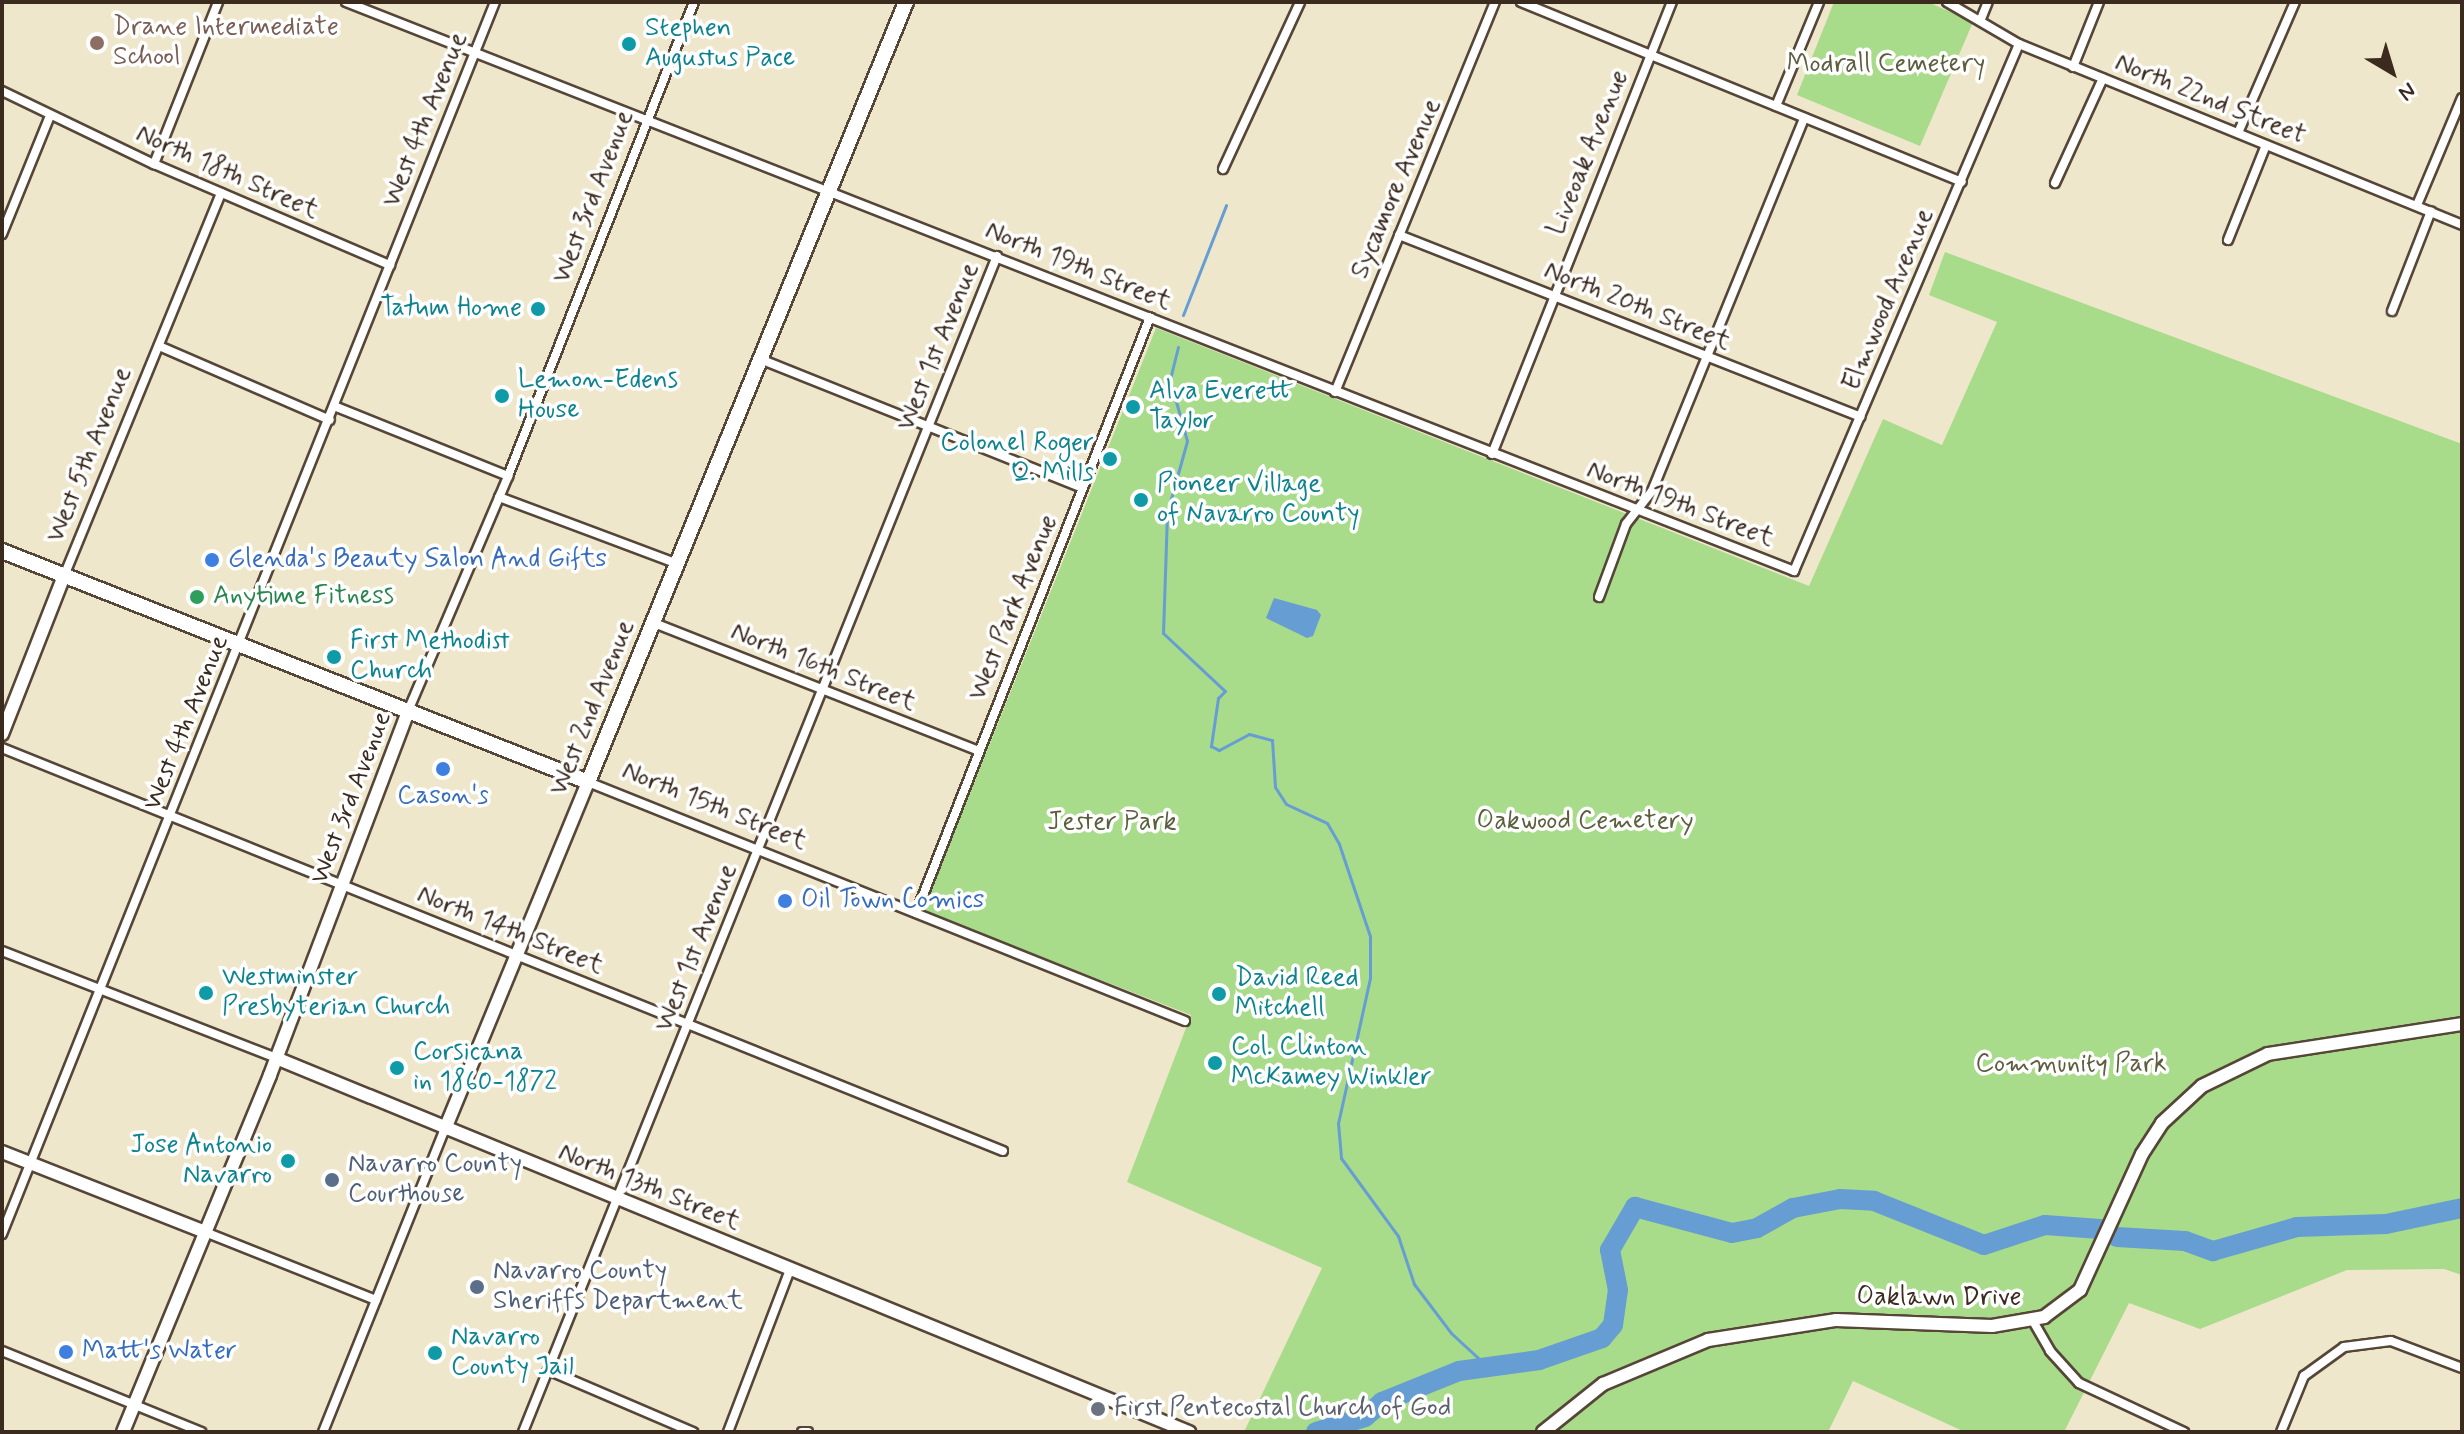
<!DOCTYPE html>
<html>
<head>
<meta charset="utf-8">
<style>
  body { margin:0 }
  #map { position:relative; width:2464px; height:1434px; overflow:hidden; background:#efe7cc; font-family:Mynerve,sans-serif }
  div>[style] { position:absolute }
  .green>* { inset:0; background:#a8db8a }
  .water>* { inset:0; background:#669ed4 }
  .stream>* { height:3px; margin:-1.5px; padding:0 1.5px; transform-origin:1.5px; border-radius:1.5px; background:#669ed4 }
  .river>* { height:20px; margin:-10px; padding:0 10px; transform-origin:10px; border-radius:10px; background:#669ed4 }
  .roads { filter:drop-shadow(2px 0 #564638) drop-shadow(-2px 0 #564638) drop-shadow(0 2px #564638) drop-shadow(0 -2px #564638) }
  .street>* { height:8px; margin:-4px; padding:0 4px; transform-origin:4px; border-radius:4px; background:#fff }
  .secondary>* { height:12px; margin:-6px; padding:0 6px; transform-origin:6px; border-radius:6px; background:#fff }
  .primary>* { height:14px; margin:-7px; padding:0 7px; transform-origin:7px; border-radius:7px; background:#fff }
  .dots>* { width:22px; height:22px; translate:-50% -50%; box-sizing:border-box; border:4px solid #fff; border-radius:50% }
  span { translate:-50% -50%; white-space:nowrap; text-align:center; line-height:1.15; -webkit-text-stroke:7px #fff; paint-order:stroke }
  .education-label { font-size:26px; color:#785e54 }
  .left { translate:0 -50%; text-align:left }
  .culture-label { font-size:26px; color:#0d838f }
  .right { translate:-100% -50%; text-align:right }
  .park-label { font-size:26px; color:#5c5f3e }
  .street-label { font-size:26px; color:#3b2a1e }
  .shop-label { font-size:26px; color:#366cbe }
  .leisure-label { font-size:26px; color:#27864d }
  .service-label { font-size:26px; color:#4e5e75 }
  .worship-label { font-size:26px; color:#5b616d }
  .frame { position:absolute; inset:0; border:4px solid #3b2a1e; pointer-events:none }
  .north { position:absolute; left:2352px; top:32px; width:80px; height:80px; -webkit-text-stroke:6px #fff; paint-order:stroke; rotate:142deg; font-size:22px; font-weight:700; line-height:32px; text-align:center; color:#3b2a1e }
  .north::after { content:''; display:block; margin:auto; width:28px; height:36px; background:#3b2a1e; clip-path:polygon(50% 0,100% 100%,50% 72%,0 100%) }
</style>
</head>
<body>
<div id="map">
  <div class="green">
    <div style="clip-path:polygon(1834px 2px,1928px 2px,1973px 22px,1920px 146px,1797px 95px)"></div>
    <div style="clip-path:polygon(1945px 252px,2462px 444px,2462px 1275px,2444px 1269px,2347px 1270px,2200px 1329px,2129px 1303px,2064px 1432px,1965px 1432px,1853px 1381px,1828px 1432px,1244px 1432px,1322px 1268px,1127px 1182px,1191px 1015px,923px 911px,1156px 328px,1809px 586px,1883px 419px,1942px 445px,1997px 322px,1929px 295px)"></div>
  </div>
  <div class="water">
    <div style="clip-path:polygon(1274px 598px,1317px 610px,1321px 615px,1313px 636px,1307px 638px,1266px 618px)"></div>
  </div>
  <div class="stream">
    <div style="left:1183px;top:315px;width:118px;rotate:-68.6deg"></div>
    <div style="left:1178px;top:347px;width:34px;rotate:104deg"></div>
    <div style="left:1170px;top:380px;width:63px;rotate:74.4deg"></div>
    <div style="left:1187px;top:441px;width:75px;rotate:105.5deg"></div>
    <div style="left:1167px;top:513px;width:120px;rotate:91.9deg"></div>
    <div style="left:1163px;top:633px;width:85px;rotate:43.1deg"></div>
    <div style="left:1225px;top:691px;width:10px;rotate:135deg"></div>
    <div style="left:1218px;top:698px;width:49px;rotate:98.3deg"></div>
    <div style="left:1211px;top:746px;width:9px;rotate:27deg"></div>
    <div style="left:1219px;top:750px;width:34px;rotate:-28deg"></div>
    <div style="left:1249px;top:734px;width:24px;rotate:15deg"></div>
    <div style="left:1272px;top:740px;width:47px;rotate:86.3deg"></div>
    <div style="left:1275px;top:787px;width:20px;rotate:57deg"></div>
    <div style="left:1286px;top:804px;width:45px;rotate:24.9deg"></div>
    <div style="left:1327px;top:823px;width:24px;rotate:60deg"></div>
    <div style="left:1339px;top:844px;width:97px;rotate:71.4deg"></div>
    <div style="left:1370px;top:936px;width:42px;rotate:90deg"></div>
    <div style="left:1370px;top:978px;width:148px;rotate:102.4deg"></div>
    <div style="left:1338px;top:1123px;width:35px;rotate:85deg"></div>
    <div style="left:1341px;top:1158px;width:97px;rotate:53.8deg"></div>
    <div style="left:1398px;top:1236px;width:51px;rotate:71.6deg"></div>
    <div style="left:1414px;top:1284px;width:61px;rotate:52.9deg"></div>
    <div style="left:1451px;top:1333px;width:50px;rotate:42.6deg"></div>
  </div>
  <div class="river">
    <div style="left:2117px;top:1237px;width:68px;rotate:3.4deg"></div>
    <div style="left:2185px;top:1241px;width:30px;rotate:20deg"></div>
    <div style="left:2213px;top:1251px;width:87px;rotate:-15.9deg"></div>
    <div style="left:2297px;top:1227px;width:89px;rotate:-1.9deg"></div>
    <div style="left:2386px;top:1224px;width:78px;rotate:-11.9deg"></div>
    <div style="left:1316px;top:1432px;width:51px;rotate:-17deg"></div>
    <div style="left:1365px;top:1417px;width:23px;rotate:-41deg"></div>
    <div style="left:1382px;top:1402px;width:83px;rotate:-21.9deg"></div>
    <div style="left:1459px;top:1371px;width:81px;rotate:-7.8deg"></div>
    <div style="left:1539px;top:1360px;width:67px;rotate:-19.2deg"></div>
    <div style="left:1602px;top:1338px;width:17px;rotate:-50deg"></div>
    <div style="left:1613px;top:1325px;width:35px;rotate:-82deg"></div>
    <div style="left:1618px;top:1290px;width:41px;rotate:-101.3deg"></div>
    <div style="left:1610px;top:1250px;width:50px;rotate:-59.8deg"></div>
    <div style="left:1635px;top:1207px;width:100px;rotate:15deg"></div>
    <div style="left:1732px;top:1233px;width:25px;rotate:-11deg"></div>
    <div style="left:1757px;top:1228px;width:41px;rotate:-29.1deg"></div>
    <div style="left:1793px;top:1208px;width:48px;rotate:-10.8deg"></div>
    <div style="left:1840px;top:1199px;width:34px;rotate:3deg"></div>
    <div style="left:1874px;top:1201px;width:118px;rotate:21.8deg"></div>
    <div style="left:1984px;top:1245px;width:64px;rotate:-18.2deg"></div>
    <div style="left:2045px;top:1225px;width:55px;rotate:4.2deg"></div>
  </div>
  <div class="roads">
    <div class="street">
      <div style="left:346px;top:2px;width:1556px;rotate:21.45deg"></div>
      <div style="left:1794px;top:571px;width:573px;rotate:-66.88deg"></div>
      <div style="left:1521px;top:2px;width:476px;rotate:22.2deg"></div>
      <div style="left:1947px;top:2px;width:83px;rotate:30.3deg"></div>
      <div style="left:2019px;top:44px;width:479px;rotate:22.2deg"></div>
      <div style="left:1981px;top:19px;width:18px;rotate:-68deg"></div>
      <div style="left:2073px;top:67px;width:70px;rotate:-68.2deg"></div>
      <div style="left:2px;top:91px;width:169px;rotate:25.7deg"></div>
      <div style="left:154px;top:164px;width:257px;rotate:23.2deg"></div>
      <div style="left:1776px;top:106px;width:113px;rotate:-67.5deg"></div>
      <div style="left:2238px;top:133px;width:143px;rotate:-66.5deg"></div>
      <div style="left:154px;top:164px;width:174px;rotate:-68.4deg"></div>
      <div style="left:1223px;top:169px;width:184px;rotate:-65.2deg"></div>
      <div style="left:2055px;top:183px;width:115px;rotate:-65.4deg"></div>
      <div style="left:2417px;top:205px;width:116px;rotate:-67.2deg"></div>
      <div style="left:2px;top:234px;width:127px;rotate:-67.9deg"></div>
      <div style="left:1399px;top:235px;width:496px;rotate:21.5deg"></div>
      <div style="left:2228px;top:240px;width:102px;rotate:-68.2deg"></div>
      <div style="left:2392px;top:311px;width:107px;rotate:-68.7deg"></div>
      <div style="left:159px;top:346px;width:186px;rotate:23.4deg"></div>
      <div style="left:760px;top:359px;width:347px;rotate:21.8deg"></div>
      <div style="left:1335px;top:392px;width:422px;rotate:-67.7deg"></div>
      <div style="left:334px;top:406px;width:188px;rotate:21.9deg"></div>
      <div style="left:1492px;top:454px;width:487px;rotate:-68.3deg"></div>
      <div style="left:499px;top:497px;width:191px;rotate:20.5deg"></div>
      <div style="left:64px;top:576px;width:414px;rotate:-67.7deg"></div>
      <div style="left:1599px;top:597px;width:78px;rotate:-69.7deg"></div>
      <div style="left:1626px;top:524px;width:42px;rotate:-51.8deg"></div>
      <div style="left:1652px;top:491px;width:403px;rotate:-67.8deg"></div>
      <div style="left:654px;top:623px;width:349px;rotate:21.5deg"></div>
      <div style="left:408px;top:711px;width:255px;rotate:-66.9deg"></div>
      <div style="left:508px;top:476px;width:509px;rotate:-68.57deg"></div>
      <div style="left:2px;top:748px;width:1079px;rotate:21.93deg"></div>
      <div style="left:588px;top:782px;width:643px;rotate:21.82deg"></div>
      <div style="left:916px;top:913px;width:640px;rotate:-68.56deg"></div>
      <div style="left:2px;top:951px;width:294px;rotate:21.3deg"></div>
      <div style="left:205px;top:1232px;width:184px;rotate:21.7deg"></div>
      <div style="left:2px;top:1234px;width:1327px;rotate:-68.19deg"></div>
      <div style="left:2033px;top:1321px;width:34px;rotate:60deg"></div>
      <div style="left:2050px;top:1351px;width:43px;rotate:47.8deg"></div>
      <div style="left:2079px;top:1383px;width:116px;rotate:25deg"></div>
      <div style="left:2px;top:1351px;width:215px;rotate:22.1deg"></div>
      <div style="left:548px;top:1370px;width:158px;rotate:23.2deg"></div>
      <div style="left:323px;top:1432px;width:327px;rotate:-68.1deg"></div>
      <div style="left:523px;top:1432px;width:1268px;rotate:-68.05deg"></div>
      <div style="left:728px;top:1432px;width:173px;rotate:-69.1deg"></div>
      <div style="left:802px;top:1432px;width:6px"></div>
      <div style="left:2281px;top:1432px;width:61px;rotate:-67.7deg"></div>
      <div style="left:2304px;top:1376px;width:49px;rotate:-35.9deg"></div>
      <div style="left:2344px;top:1347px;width:47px;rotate:-7.3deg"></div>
      <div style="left:2391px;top:1341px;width:76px;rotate:20.8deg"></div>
    </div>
    <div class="secondary">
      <div style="left:2px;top:734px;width:170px;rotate:-68.6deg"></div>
      <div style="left:276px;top:1058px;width:987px;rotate:22.28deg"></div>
      <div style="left:445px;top:1129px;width:375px;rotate:-67.6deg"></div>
      <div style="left:2px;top:1152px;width:218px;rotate:21.5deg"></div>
      <div style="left:123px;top:1432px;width:386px;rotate:-67.6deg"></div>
      <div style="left:270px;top:1075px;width:389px;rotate:-69.2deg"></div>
      <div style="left:1543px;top:1432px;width:77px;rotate:-38.7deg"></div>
      <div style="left:1603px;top:1384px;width:114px;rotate:-22.7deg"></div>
      <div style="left:1708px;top:1340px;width:130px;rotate:-8.9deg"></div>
      <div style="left:1836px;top:1320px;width:156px;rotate:2.2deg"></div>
      <div style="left:1992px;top:1326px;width:53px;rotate:-9.8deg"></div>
      <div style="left:2044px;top:1317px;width:45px;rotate:-36.9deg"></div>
      <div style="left:2080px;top:1290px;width:149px;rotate:-65.5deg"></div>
      <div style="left:2142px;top:1154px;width:37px;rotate:-57deg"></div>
      <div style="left:2162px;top:1123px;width:54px;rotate:-42.8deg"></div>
      <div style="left:2202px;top:1086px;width:73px;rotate:-25.9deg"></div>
      <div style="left:2268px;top:1054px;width:196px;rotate:-8.8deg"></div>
    </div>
    <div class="primary">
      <div style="left:2px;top:551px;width:630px;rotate:21.51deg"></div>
      <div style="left:588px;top:782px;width:842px;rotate:-67.82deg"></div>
    </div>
  </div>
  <div class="dots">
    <div style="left:97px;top:43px;background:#8d6e63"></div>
    <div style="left:629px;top:44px;background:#0f9aa8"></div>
    <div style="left:538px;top:309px;background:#0f9aa8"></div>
    <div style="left:502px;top:396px;background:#0f9aa8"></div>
    <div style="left:1133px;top:407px;background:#0f9aa8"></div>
    <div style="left:1110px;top:459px;background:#0f9aa8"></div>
    <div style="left:1141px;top:500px;background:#0f9aa8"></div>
    <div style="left:212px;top:560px;background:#3f7fe0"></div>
    <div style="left:197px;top:597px;background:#2e9e5b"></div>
    <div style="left:334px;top:657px;background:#0f9aa8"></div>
    <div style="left:443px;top:769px;background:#3f7fe0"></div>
    <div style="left:785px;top:901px;background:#3f7fe0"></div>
    <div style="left:206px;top:993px;background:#0f9aa8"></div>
    <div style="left:1219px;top:994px;background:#0f9aa8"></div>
    <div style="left:1215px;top:1063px;background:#0f9aa8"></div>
    <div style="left:397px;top:1068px;background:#0f9aa8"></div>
    <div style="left:288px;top:1161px;background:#0f9aa8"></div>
    <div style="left:332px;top:1180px;background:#5c6f8a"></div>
    <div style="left:477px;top:1287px;background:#5c6f8a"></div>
    <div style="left:66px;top:1352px;background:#3f7fe0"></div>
    <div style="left:435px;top:1353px;background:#0f9aa8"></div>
    <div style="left:1098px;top:1409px;background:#6b7280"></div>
  </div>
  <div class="education-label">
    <span class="left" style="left:113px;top:43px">Drane Intermediate<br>School</span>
  </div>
  <div class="culture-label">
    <span class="left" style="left:645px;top:44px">Stephen<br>Augustus Pace</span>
    <span class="right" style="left:522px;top:309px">Tatum Home</span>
    <span class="left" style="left:518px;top:396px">Lemon-Edens<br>House</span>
    <span class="left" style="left:1149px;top:407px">Alva Everett<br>Taylor</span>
    <span class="right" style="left:1094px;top:459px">Colonel Roger<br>Q. Mills</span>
    <span class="left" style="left:1157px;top:500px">Pioneer Village<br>of Navarro County</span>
    <span class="left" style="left:350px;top:657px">First Methodist<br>Church</span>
    <span class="left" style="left:222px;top:993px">Westminster<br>Presbyterian Church</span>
    <span class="left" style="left:1235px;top:994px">David Reed<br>Mitchell</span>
    <span class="left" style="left:1231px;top:1063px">Col. Clinton<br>McKamey Winkler</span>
    <span class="left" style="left:413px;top:1068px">Corsicana<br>in 1860-1872</span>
    <span class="right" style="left:272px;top:1161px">Jose Antonio<br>Navarro</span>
    <span class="left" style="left:451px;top:1353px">Navarro<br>County Jail</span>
  </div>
  <div class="park-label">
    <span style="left:1886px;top:65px">Modrall Cemetery</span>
    <span style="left:1585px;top:822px">Oakwood Cemetery</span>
    <span style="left:1112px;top:823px">Jester Park</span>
    <span style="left:2071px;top:1065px">Community Park</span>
  </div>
  <div class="street-label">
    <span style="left:2210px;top:100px;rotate:22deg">North 22nd Street</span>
    <span style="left:426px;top:120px;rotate:-68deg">West 4th Avenue</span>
    <span style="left:1589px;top:153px;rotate:-68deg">Liveoak Avenue</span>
    <span style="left:227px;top:173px;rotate:24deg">North 18th Street</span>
    <span style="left:1397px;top:189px;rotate:-67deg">Sycamore Avenue</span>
    <span style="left:594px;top:197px;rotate:-69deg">West 3rd Avenue</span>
    <span style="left:1078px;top:267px;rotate:22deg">North 19th Street</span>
    <span style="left:1889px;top:300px;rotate:-67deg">Elmwood Avenue</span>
    <span style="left:1637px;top:307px;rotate:22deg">North 20th Street</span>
    <span style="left:939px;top:347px;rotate:-68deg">West 1st Avenue</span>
    <span style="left:90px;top:455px;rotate:-68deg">West 5th Avenue</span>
    <span style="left:1680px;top:505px;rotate:21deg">North 19th Street</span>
    <span style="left:1014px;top:608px;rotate:-68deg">West Park Avenue</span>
    <span style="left:823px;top:668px;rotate:22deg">North 16th Street</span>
    <span style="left:593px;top:708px;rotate:-68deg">West 2nd Avenue</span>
    <span style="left:187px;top:723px;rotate:-68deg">West 4th Avenue</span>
    <span style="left:352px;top:798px;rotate:-69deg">West 3rd Avenue</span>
    <span style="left:714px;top:807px;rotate:22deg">North 15th Street</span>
    <span style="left:510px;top:931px;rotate:22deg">North 14th Street</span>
    <span style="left:697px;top:948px;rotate:-68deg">West 1st Avenue</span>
    <span style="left:649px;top:1188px;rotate:22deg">North 13th Street</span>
    <span style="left:1939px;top:1298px">Oaklawn Drive</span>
  </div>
  <div class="shop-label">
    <span class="left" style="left:228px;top:560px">Glenda's Beauty Salon And Gifts</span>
    <span style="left:443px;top:797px">Cason's</span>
    <span class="left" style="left:801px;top:901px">Oil Town Comics</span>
    <span class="left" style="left:82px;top:1352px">Matt's Water</span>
  </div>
  <div class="leisure-label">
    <span class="left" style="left:213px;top:597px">Anytime Fitness</span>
  </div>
  <div class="service-label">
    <span class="left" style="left:348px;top:1180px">Navarro County<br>Courthouse</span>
    <span class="left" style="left:493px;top:1287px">Navarro County<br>Sheriffs Department</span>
  </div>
  <div class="worship-label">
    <span class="left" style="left:1114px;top:1409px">First Pentecostal Church of God</span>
  </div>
  <div class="frame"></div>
  <div class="north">N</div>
</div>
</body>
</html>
